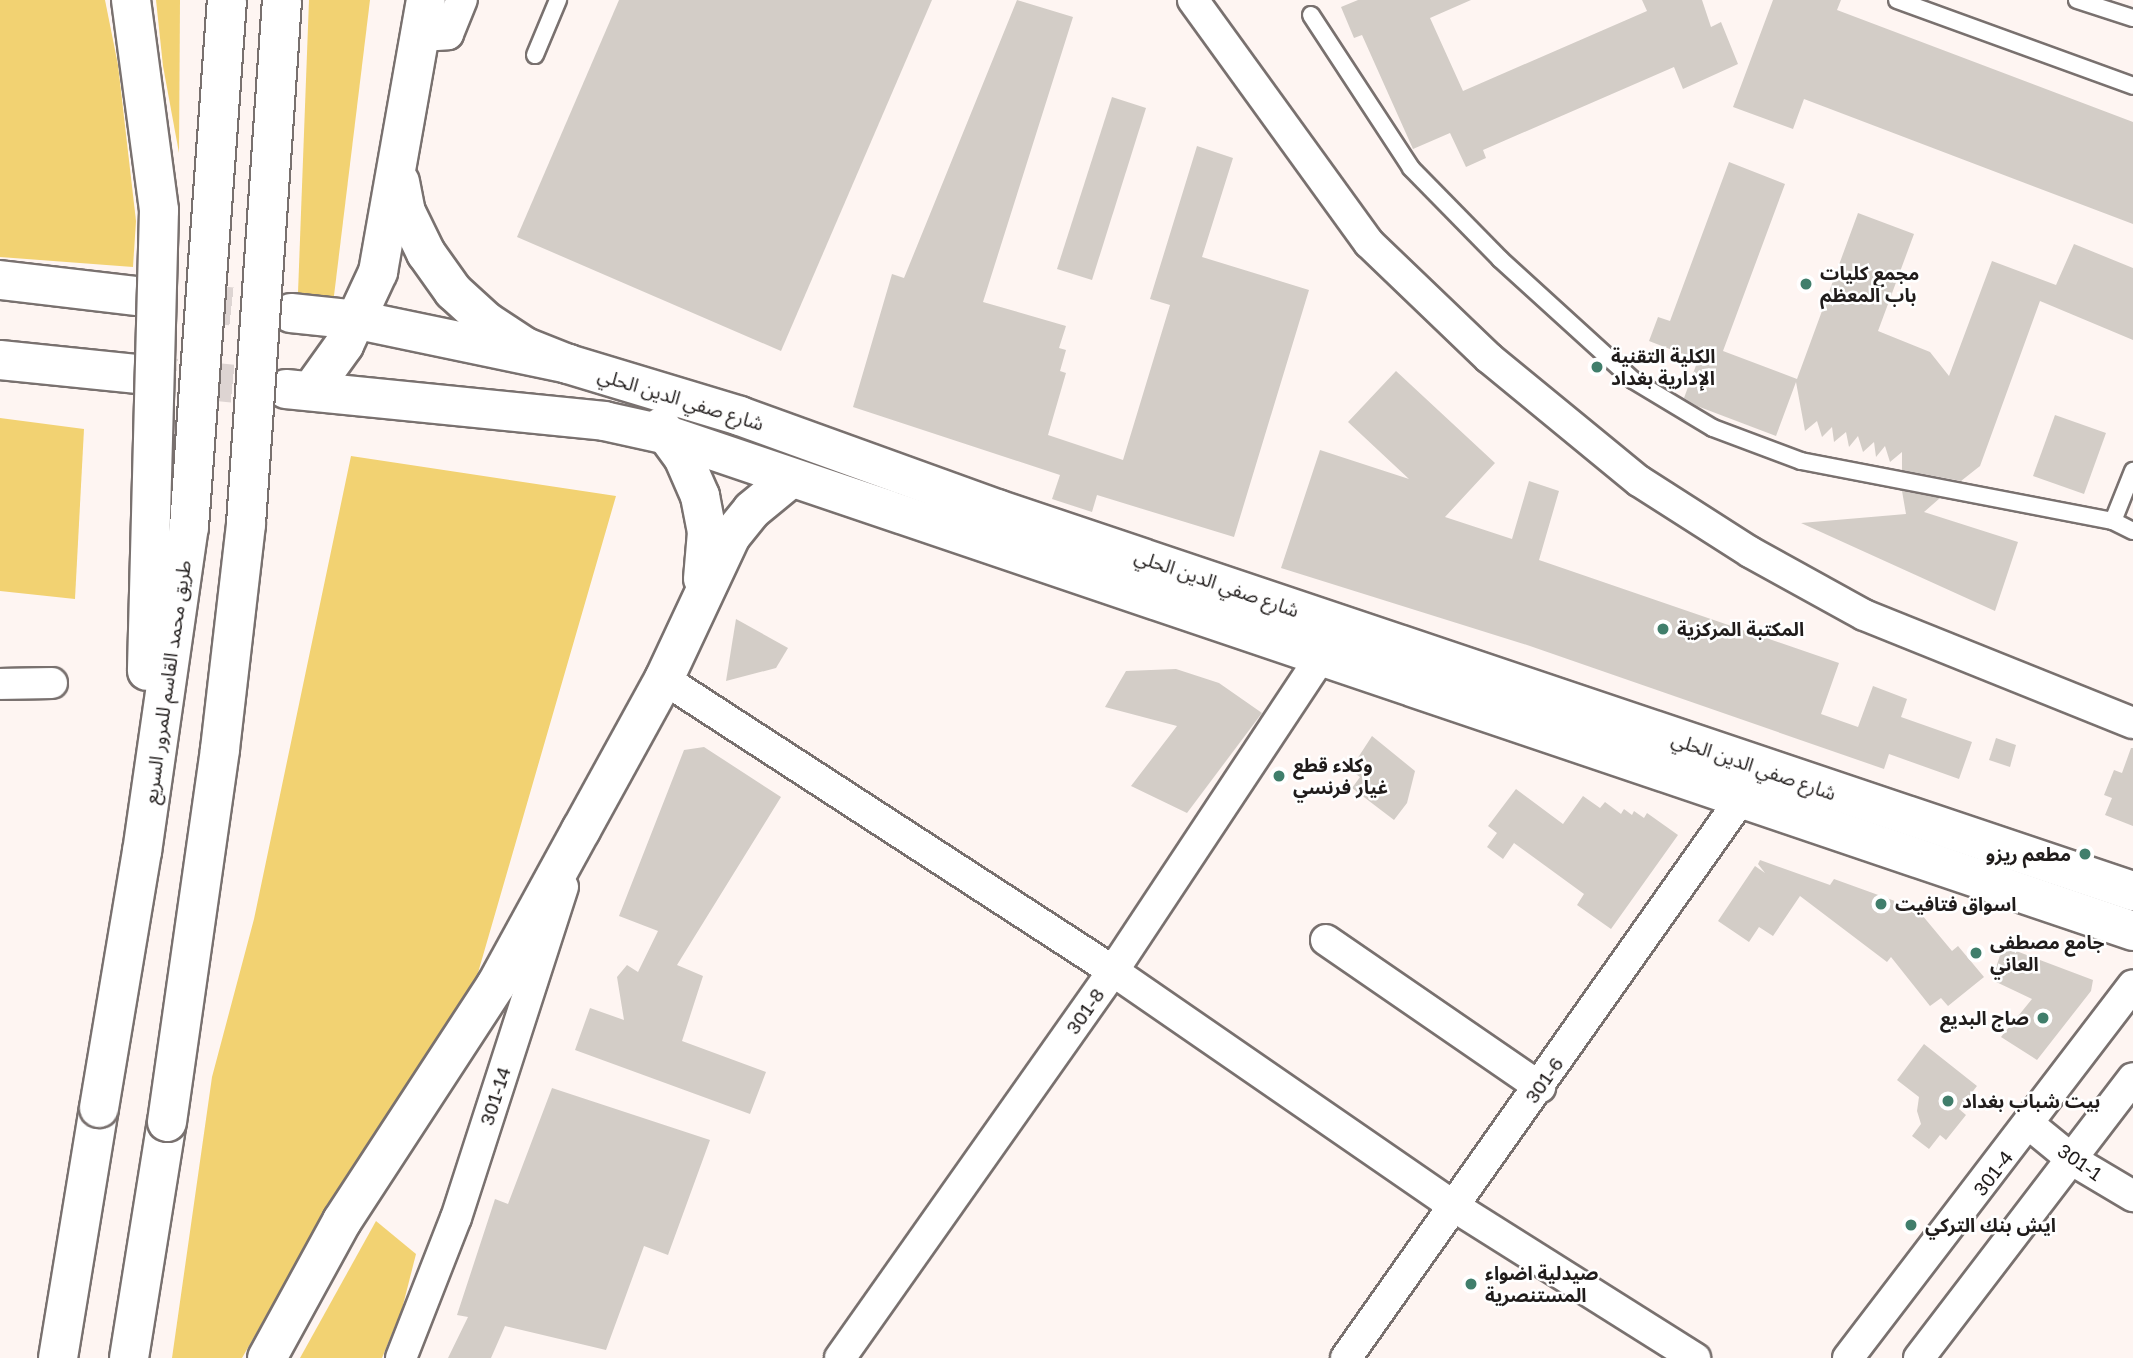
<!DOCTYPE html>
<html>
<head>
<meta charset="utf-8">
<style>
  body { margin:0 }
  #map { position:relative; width:2133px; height:1358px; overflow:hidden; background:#fef5f2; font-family:"Golos Text","Noto Sans Arabic",sans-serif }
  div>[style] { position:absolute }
  .green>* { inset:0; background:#f2d272 }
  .building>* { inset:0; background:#d3cdc7 }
  .primary-tunnel>* { height:38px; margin-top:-19px; transform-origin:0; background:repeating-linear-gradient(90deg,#ddd4d2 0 38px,transparent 0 57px) }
  .roads { filter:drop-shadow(2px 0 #79716f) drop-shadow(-2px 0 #79716f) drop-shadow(0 2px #79716f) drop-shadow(0 -2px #79716f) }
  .service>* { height:16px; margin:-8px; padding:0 8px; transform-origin:8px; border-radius:8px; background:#fff }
  .minor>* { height:30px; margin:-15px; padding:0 15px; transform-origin:15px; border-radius:15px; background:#fff }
  .primary>* { height:38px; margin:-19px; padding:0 19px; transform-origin:19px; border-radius:19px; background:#fff }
  .motorway>* { height:38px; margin:-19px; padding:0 19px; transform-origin:19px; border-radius:19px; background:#fff }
  .bridges { filter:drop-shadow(2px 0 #79716f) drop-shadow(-2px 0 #79716f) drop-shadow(0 2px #79716f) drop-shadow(0 -2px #79716f) }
  .motorway-bridge>* { height:38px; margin:-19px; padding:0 19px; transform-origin:19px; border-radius:19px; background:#fff }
  .dots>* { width:19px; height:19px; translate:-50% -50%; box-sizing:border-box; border:4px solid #fff; border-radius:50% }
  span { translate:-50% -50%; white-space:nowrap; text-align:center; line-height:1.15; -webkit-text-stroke:5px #fff; paint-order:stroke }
  .poi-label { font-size:19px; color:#201c1b; font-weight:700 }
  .left { translate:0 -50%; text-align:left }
  .right { translate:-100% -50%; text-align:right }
  .street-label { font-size:19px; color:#201c1b }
</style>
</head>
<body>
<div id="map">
  <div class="green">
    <div style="clip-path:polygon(0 0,105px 0,118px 65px,136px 221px,133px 267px,0 257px)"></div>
    <div style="clip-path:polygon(156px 0,180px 0,179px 153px,163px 66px)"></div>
    <div style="clip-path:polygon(309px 0,370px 0,333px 304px,298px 293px)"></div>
    <div style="clip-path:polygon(0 418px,84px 429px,75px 599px,0 591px)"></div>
    <div style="clip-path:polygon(351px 456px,616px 496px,471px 997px,315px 1230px,242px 1358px,172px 1358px,212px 1077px,254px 919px)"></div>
    <div style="clip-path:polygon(376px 1221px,416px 1254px,402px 1309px,382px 1358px,300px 1358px)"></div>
  </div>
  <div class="building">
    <div style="clip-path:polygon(619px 0,932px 0,781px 351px,517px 237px)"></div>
    <div style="clip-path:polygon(1017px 0,1073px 17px,983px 302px,1066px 326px,1059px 348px,1066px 350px,1060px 371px,1066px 373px,1048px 435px,1123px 460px,1170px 305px,1150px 299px,1197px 146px,1233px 158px,1202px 257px,1309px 290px,1234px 537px,1097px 495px,1092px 512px,1052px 499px,1060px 475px,853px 407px,892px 274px,904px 278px)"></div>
    <div style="clip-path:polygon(1358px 0,1471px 0,1430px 18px,1463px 91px,1647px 11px,1642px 0,1702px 0,1711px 27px,1721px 22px,1738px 64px,1683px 89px,1674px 67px,1483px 150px,1486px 158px,1466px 167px,1450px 133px,1413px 149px,1362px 35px,1354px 38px,1341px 7px)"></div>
    <div style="clip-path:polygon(1773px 0,1841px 0,1837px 10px,2133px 122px,2133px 224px,1804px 99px,1793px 129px,1733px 107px)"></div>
    <div style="clip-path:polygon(1112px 97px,1146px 108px,1092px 280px,1057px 269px)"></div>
    <div style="clip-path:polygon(1729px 162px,1785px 184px,1723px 351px,1797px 379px,1858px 213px,1914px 234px,1878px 331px,1930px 352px,1949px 376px,1992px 261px,2056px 285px,2074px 244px,2133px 268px,2133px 340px,2040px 301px,1980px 466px,1961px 481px,1902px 470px,1902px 452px,1890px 462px,1885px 446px,1876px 457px,1874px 442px,1863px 452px,1858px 436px,1849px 447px,1846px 432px,1834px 442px,1832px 427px,1822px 437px,1817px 421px,1805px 431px,1796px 382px,1776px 436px,1697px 406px,1684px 398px,1698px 360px,1649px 341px,1658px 317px,1670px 321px)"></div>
    <div style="clip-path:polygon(1396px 371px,1495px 463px,1445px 517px,1512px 539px,1529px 481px,1559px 491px,1539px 560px,1839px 663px,1821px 714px,1858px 727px,1873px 686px,1907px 699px,1901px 717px,1972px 742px,1959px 779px,1889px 754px,1884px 769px,1530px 646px,1281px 568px,1320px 450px,1409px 479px,1348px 422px)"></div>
    <div style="clip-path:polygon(2055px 415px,2106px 433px,2084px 494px,2033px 476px)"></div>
    <div style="clip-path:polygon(1902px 491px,1940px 498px,1924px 512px,2018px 542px,1995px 611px,1801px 523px,1906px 514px)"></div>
    <div style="clip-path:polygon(736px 619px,788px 648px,776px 668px,726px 681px)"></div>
    <div style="clip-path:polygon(1176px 669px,1219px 683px,1262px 713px,1187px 813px,1131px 786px,1177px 726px,1105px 707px,1126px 671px)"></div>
    <div style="clip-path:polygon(1372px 736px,1415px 771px,1407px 803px,1394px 820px,1352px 788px,1360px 777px,1350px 770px)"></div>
    <div style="clip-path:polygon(1996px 738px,2016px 745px,2010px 767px,1989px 760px)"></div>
    <div style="clip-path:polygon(704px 747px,781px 797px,677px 965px,703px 976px,682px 1041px,766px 1072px,750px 1114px,575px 1050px,590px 1008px,624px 1020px,617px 977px,627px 965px,638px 972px,658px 931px,619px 916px,684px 750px)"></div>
    <div style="clip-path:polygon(2131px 748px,2133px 748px,2133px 826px,2105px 815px,2112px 798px,2104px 795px,2114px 770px,2122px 773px)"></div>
    <div style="clip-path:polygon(1516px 789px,1563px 824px,1583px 796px,1600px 808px,1605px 802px,1621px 814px,1624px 809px,1632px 815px,1634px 811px,1644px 818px,1647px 813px,1678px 835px,1611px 929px,1577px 905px,1584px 894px,1514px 843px,1503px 859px,1487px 847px,1497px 833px,1488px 826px)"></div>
    <div style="clip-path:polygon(1760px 860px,1830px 885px,1834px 879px,1917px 909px,1952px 951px,1958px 946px,1984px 977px,1948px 1006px,1941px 998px,1930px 1006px,1891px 957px,1887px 962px,1800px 896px,1773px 936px,1759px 927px,1749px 942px,1718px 921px,1755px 866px,1765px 873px,1758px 864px)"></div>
    <div style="clip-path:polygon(2003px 946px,2093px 980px,2091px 991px,2037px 1060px,2001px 1037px,2032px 999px,1992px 980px)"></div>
    <div style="clip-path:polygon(1924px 1044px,1977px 1086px,1959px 1109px,1966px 1115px,1946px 1140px,1940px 1135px,1929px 1149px,1912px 1136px,1921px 1124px,1917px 1111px,1919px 1097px,1897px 1080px)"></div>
    <div style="clip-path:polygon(552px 1088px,710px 1140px,668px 1255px,644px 1246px,606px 1350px,505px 1326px,491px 1358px,448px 1358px,468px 1317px,457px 1315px,495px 1199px,508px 1204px)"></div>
  </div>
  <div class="primary-tunnel">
    <div style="left:137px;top:296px;width:155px;rotate:6.3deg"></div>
    <div style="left:138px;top:374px;width:149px;rotate:5.8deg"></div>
  </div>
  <div class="roads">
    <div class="service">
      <div style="left:1897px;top:0;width:251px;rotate:20deg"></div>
      <div style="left:2077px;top:0;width:59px;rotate:17.8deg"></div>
      <div style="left:1311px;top:15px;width:183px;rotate:56.8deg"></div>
      <div style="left:1411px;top:168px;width:127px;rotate:45.6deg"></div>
      <div style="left:1500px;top:259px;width:180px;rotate:42.3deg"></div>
      <div style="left:1633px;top:380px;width:93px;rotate:31deg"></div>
      <div style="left:1713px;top:428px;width:94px;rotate:20.6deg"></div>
      <div style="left:1801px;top:461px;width:318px;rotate:10.9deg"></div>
      <div style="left:2113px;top:521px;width:22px;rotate:27deg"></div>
      <div style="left:535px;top:55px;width:60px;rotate:-67.3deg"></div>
      <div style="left:2113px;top:521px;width:54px;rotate:-68.2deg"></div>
    </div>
    <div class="minor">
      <div style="left:1193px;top:0;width:300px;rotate:54.1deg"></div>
      <div style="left:1369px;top:243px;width:166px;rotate:43.8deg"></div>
      <div style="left:1489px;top:358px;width:194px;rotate:39.4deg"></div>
      <div style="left:1639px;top:481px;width:132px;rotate:32.6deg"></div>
      <div style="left:1750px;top:552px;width:130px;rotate:28.9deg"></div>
      <div style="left:1864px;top:615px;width:290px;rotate:21.9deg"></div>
      <div style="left:422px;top:36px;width:26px;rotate:-4deg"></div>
      <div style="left:448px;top:34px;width:37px;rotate:-68deg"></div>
      <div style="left:664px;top:679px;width:536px;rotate:33.04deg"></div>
      <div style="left:1113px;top:971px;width:416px;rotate:34.6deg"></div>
      <div style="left:1455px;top:1207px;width:284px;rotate:32.2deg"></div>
      <div style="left:0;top:684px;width:52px;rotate:-1.1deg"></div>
      <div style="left:1326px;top:940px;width:260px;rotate:34.5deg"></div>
      <div style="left:2030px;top:1125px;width:57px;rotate:39.3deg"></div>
      <div style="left:2074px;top:1161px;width:69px;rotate:30.7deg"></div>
      <div style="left:401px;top:1358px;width:150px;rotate:-68.6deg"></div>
      <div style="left:456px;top:1218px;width:348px;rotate:-72.1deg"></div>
      <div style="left:840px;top:1358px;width:474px;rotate:-54.8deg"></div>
      <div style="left:1113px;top:971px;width:375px;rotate:-56.5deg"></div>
      <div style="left:1346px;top:1358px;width:683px;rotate:-54.77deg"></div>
      <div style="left:1848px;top:1358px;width:469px;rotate:-52.6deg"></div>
      <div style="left:1919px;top:1358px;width:352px;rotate:-52.6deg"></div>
    </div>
    <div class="primary">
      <div style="left:0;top:280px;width:138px;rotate:6.7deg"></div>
      <div style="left:291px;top:313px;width:67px;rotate:6deg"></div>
      <div style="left:358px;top:320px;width:215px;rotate:11.8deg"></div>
      <div style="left:568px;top:364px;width:180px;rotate:16.8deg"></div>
      <div style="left:740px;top:416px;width:273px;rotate:19.9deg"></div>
      <div style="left:997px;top:509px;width:1199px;rotate:18.59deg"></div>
      <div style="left:0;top:360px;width:139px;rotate:5.8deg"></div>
      <div style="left:286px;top:389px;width:320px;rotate:5.7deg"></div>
      <div style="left:604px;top:421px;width:65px;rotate:12.5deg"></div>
      <div style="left:667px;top:435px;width:1548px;rotate:18.69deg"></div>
      <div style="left:661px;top:427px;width:37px;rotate:54deg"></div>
      <div style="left:683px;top:457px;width:43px;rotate:66.4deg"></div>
      <div style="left:700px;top:496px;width:37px;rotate:79deg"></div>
      <div style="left:707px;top:532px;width:47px;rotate:94.9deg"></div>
      <div style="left:581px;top:830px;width:172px;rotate:-61.2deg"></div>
      <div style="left:664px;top:679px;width:158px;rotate:-64.9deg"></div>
      <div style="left:731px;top:536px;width:33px;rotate:-51deg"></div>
      <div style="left:752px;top:510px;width:50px;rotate:-39.4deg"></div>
    </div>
    <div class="motorway">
      <div style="left:400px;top:182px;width:31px;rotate:79deg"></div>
      <div style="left:406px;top:212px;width:46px;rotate:64deg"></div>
      <div style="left:426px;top:253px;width:47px;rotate:54.6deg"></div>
      <div style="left:453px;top:291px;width:46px;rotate:42.4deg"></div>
      <div style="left:487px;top:322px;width:45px;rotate:33.3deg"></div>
      <div style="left:525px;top:347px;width:46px;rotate:21.6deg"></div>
      <div style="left:311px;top:391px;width:57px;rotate:-54.3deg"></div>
      <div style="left:344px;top:345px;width:81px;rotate:-65deg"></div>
      <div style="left:378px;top:272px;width:276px;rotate:-80deg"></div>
      <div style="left:58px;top:1358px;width:253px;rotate:-80.7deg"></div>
      <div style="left:129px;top:1358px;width:239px;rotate:-80.9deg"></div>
      <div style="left:267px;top:1358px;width:156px;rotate:-61.3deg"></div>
      <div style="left:342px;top:1221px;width:282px;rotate:-56.9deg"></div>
      <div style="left:496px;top:985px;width:177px;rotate:-61.3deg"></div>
    </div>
  </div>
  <div class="bridges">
    <div class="motorway-bridge">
      <div style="left:131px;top:0;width:212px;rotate:82.4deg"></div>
      <div style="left:159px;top:210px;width:461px;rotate:91.5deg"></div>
      <div style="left:99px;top:1108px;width:260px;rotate:-80.5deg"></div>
      <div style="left:142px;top:852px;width:328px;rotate:-81.8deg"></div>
      <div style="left:189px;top:527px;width:528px;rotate:-85.88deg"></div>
      <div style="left:167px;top:1122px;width:377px;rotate:-81.9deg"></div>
      <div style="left:220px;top:749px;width:226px;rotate:-83.4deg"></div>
      <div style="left:246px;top:524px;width:525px;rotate:-86.07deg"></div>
    </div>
  </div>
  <div class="dots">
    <div style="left:1806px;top:284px;background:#407e6b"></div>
    <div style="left:1597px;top:367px;background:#407e6b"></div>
    <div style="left:1663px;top:629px;background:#407e6b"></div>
    <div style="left:1279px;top:776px;background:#407e6b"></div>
    <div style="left:2085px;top:854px;background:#407e6b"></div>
    <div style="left:1881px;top:904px;background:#407e6b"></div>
    <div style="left:1976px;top:953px;background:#407e6b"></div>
    <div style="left:2043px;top:1018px;background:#407e6b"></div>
    <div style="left:1948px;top:1101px;background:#407e6b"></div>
    <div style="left:1911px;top:1225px;background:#407e6b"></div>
    <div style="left:1471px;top:1284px;background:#407e6b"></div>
  </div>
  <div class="poi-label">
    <span class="left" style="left:1820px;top:284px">مجمع كليات<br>باب المعظم</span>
    <span class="left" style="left:1611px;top:367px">الكلية التقنية<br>الإدارية بغداد</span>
    <span class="left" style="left:1677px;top:629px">المكتبة المركزية</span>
    <span class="left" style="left:1293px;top:776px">وكلاء قطع<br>غيار فرنسي</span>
    <span class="right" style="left:2071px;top:854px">مطعم ريزو</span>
    <span class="left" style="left:1895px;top:904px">اسواق فتافيت</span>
    <span class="left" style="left:1990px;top:953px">جامع مصطفى<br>العاني</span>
    <span class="right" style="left:2029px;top:1018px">صاج البديع</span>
    <span class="left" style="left:1962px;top:1101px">بيت شباب بغداد</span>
    <span class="left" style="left:1925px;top:1225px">ايش بنك التركي</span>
    <span class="left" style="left:1485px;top:1284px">صيدلية اضواء<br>المستنصرية</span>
  </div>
  <div class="street-label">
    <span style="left:681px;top:399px;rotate:17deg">شارع صفي الدين الحلي</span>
    <span style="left:1217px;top:583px;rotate:19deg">شارع صفي الدين الحلي</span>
    <span style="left:167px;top:682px;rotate:-82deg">طريق محمد القاسم للمرور السريع</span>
    <span style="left:1754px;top:766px;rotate:19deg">شارع صفي الدين الحلي</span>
    <span style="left:1085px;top:1011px;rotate:-55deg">301-8</span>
    <span style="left:1544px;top:1080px;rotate:-55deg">301-6</span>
    <span style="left:495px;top:1096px;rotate:-72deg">301-14</span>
    <span style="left:2080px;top:1162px;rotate:35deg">301-1</span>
    <span style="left:1993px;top:1173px;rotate:-52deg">301-4</span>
  </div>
</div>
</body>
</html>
